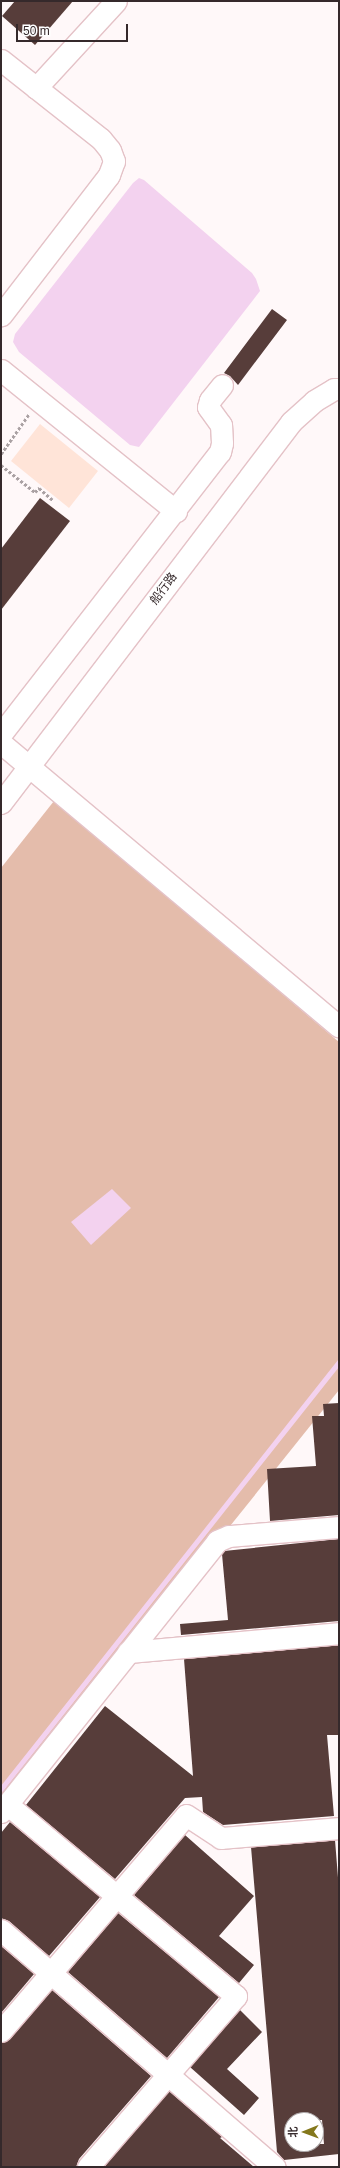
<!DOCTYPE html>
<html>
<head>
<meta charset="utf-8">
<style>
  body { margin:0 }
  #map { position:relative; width:340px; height:2168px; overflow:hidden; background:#fff8f9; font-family:Helvetica,"Noto Sans SC",sans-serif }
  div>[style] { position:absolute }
  .green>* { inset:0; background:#ffe4d8 }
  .forest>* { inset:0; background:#e4bcab }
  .water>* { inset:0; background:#f3d2ef }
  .stream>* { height:4.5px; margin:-2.25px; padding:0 2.25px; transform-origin:2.25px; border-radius:2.25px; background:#f3d2ef }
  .building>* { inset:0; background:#573d3a }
  .path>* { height:2.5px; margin-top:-1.25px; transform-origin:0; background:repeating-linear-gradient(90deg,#aaa1a3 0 3px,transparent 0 5px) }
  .roads { filter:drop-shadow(1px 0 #e4c2c7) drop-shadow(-1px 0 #e4c2c7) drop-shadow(0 1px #e4c2c7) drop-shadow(0 -1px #e4c2c7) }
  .minor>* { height:21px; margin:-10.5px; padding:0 10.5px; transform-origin:10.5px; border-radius:10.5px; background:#fff }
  span { translate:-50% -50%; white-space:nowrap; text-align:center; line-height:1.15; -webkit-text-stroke:4px #fff; paint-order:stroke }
  .street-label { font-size:12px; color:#35292b }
  .frame { position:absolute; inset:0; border:2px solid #35292b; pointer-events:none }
  .north { position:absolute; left:284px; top:2112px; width:40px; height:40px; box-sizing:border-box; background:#fff; border:1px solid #aea9aa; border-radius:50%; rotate:269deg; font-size:11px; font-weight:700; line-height:16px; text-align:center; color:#35292b }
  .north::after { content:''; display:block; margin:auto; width:14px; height:18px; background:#84781c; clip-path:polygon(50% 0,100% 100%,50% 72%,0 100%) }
  .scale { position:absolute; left:16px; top:24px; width:112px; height:18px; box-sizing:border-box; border:2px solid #35292b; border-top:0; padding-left:5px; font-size:12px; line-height:14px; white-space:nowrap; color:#35292b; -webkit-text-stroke:3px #fff; paint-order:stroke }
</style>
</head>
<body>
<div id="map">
  <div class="green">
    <div style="clip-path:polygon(40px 424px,98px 471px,69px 508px,11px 461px)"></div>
  </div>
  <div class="forest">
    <div style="clip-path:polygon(54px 801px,339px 1042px,339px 1390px,1px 1812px,1px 868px)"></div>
  </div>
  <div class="water">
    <div style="clip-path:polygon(139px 178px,144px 180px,252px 273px,256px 279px,260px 291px,139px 447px,130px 445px,19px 352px,13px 342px,15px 334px,133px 183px)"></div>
    <div style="clip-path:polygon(112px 1189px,131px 1208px,91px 1245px,71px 1222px)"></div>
  </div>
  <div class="stream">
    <div style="left:1px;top:1789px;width:545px;rotate:-51.64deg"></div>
  </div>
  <div class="building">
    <div style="clip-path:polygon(15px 1px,73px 1px,35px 45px,2px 16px)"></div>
    <div style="clip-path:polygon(272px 309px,287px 320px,238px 385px,230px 376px,224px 373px)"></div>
    <div style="clip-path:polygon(40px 498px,70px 521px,1px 610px,1px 549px)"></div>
    <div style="clip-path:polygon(339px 1403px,339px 1515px,270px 1521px,267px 1469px,316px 1466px,312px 1416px,324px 1416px,323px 1404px)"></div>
    <div style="clip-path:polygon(339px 1539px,339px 1621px,181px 1635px,180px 1624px,228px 1620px,222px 1554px,224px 1551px)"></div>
    <div style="clip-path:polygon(339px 1645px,339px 1735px,327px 1735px,334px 1816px,223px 1825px,203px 1812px,202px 1797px,185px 1798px,115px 1879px,26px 1805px,105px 1706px,193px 1776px,184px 1659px)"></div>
    <div style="clip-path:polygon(10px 1822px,100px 1897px,49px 1956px,9px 1921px,1px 1918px,1px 1833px)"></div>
    <div style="clip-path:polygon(185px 1835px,254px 1896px,219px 1936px,254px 1965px,239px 1983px,134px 1895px)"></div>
    <div style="clip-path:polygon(evenodd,335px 1840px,339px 1890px,339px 2154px,284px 2160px,277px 2152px,251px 1847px,335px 1840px,292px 2120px,322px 2120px,324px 2144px,292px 2144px,292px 2120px)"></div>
    <div style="clip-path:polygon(118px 1913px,219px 1997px,167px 2058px,68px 1972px)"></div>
    <div style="clip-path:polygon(1px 1946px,34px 1974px,1px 2013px)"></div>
    <div style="clip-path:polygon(52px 1990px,151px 2076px,79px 2159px,76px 2167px,1px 2167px,1px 2043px,10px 2039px)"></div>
    <div style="clip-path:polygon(240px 2010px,262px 2032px,227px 2069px,259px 2098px,244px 2115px,190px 2067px)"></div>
    <div style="clip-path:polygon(169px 2091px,222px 2137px,220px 2138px,254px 2167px,104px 2167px)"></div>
  </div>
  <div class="path">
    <div style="left:1px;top:454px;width:49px;rotate:-55deg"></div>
    <div style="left:1px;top:465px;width:43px;rotate:38.5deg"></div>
    <div style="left:35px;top:492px;width:6px;rotate:-45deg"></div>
    <div style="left:39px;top:488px;width:18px;rotate:41deg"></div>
  </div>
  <div class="roads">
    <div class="minor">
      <div style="left:1px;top:60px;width:127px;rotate:38.3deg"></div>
      <div style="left:101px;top:139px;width:14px;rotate:51deg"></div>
      <div style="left:110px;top:150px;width:12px;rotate:70deg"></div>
      <div style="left:114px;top:161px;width:15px;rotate:110deg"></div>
      <div style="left:109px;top:175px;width:177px;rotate:127.6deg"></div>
      <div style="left:36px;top:88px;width:118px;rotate:-47.4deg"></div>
      <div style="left:1px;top:370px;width:225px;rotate:38.9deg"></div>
      <div style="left:1px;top:734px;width:357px;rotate:-52.2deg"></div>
      <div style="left:220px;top:452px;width:9px;rotate:-77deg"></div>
      <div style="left:222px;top:443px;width:18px;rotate:-93deg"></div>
      <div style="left:221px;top:425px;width:22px;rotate:-126deg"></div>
      <div style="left:208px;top:407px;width:7px;rotate:-74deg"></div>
      <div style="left:210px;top:400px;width:19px;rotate:-51deg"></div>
      <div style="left:1px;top:743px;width:441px;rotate:40deg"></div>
      <div style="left:1px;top:803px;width:479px;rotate:-52.7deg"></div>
      <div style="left:291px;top:422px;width:31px;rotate:-42deg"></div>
      <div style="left:314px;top:401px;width:23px;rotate:-31deg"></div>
      <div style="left:334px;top:389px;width:5px"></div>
      <div style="left:128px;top:1652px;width:212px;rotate:-5.1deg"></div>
      <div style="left:7px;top:1804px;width:299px;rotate:40deg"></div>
      <div style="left:236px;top:1996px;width:226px;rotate:130.9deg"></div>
      <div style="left:1px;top:1812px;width:347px;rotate:-51.4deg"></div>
      <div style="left:217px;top:1541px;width:13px;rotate:-23deg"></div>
      <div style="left:229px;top:1536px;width:110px;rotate:-4.7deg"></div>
      <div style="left:1px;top:1930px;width:362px;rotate:40.9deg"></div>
      <div style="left:1px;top:2031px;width:284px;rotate:-49.4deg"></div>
      <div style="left:186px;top:1815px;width:42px;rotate:33.3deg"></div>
      <div style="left:221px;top:1838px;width:118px;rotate:-4.8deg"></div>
    </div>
  </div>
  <div class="street-label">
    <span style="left:164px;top:589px;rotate:-53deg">船行路</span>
  </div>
  <div class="frame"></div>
  <div class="north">北</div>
  <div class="scale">50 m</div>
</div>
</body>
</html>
